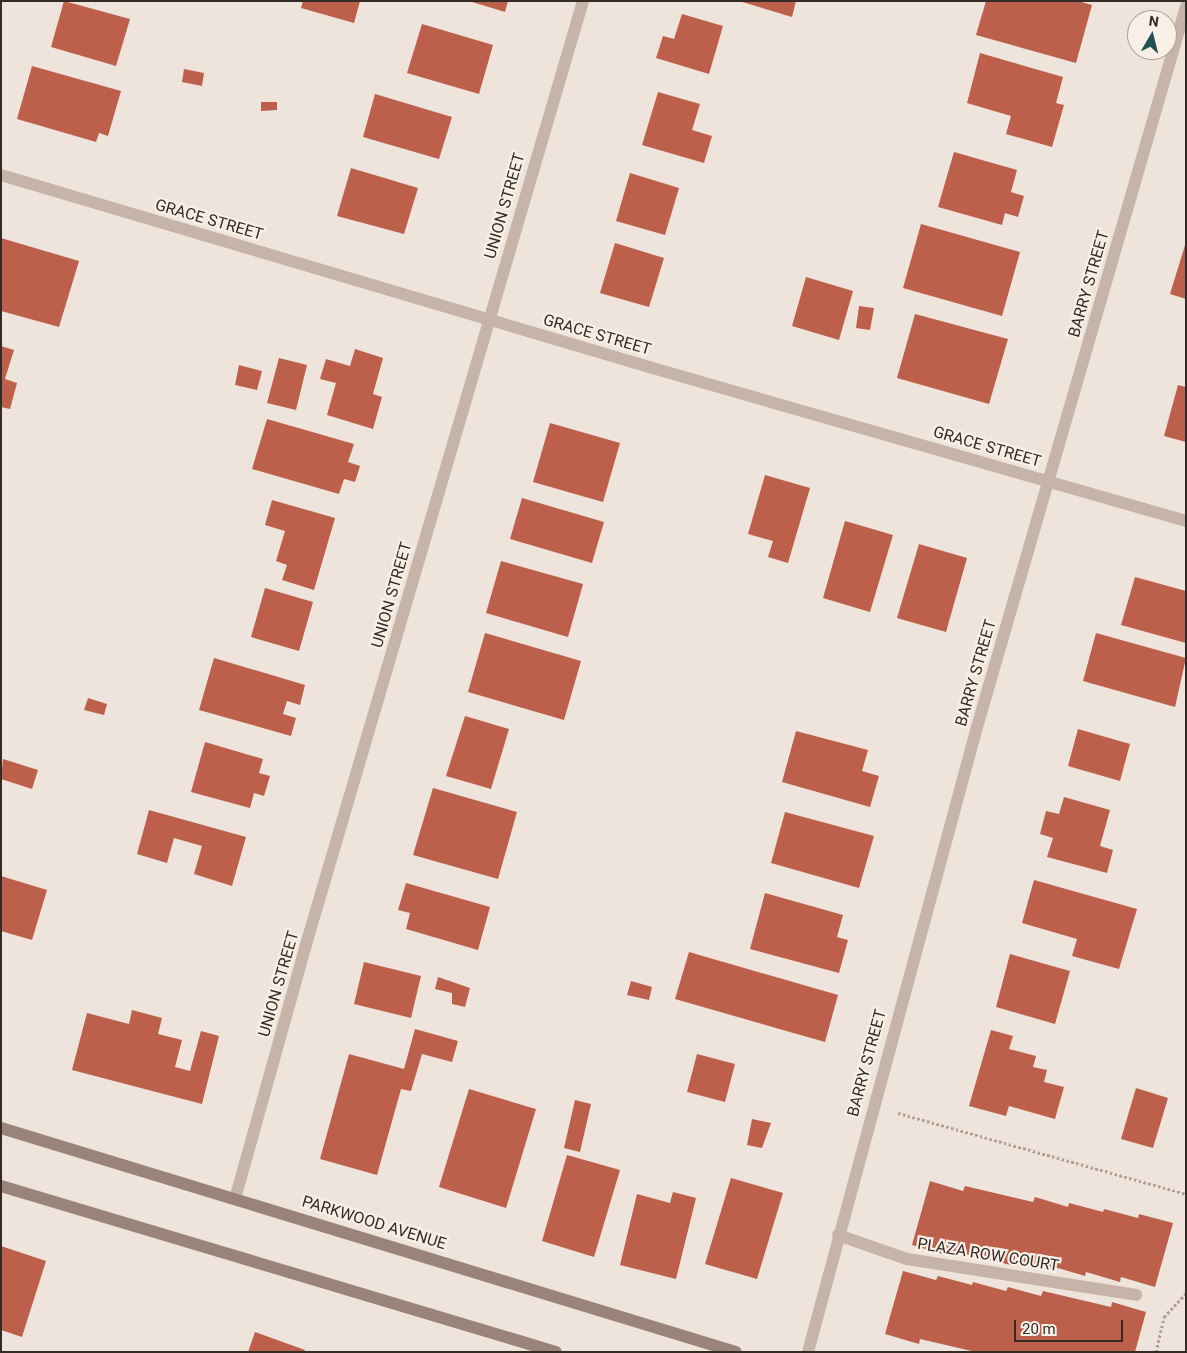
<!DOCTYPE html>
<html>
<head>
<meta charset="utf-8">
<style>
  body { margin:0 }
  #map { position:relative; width:1187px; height:1353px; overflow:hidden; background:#efe4db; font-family:Roboto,sans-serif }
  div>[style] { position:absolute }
  .building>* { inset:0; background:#bc604c }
  .path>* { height:3px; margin-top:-1.5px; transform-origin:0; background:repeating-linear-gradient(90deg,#b29e92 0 2.5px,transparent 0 5px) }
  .street>* { height:12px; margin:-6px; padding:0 6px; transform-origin:6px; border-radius:6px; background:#c6b4a8 }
  .secondary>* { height:12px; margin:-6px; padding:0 6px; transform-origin:6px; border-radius:6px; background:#9a8379 }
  span { translate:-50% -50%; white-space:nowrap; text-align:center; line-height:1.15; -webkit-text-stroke:4.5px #f8efe7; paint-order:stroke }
  .street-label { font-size:16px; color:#342b27 }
  .frame { position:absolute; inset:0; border:2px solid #342b27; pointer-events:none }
  .north { position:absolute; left:1127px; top:10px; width:50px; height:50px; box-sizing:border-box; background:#f8efe7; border:1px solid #aaa19a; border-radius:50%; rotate:8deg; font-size:14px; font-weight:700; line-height:20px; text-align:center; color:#342b27 }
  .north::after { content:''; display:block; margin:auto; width:18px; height:22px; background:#205252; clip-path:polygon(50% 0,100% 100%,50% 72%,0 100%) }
  .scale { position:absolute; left:1014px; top:1320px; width:109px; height:22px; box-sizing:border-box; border:2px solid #342b27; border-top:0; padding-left:6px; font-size:15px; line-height:18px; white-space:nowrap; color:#342b27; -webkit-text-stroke:4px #f8efe7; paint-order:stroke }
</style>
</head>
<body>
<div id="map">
  <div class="building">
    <div style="clip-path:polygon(64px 1px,130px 19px,116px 66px,51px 47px)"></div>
    <div style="clip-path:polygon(303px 1px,360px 1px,354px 23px,301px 8px)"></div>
    <div style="clip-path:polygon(469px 1px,508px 1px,505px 12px)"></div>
    <div style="clip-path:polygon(739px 1px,796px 1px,792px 17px)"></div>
    <div style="clip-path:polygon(986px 1px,1078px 1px,1092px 5px,1076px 63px,976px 35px)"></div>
    <div style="clip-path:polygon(682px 14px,723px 26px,709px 74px,656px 58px,663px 36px,674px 39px)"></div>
    <div style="clip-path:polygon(422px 24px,493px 45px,479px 94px,407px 73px)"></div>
    <div style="clip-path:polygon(980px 53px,1063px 77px,1056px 103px,1064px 105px,1052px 147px,1006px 134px,1011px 116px,967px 103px)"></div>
    <div style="clip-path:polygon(32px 66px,121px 91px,108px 136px,99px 133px,96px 142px,17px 119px)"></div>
    <div style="clip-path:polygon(184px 69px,204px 73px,202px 86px,182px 82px)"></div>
    <div style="clip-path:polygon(658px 92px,700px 104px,692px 130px,712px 136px,704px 163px,642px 145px)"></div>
    <div style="clip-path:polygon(375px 94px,452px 117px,439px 159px,363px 137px)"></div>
    <div style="clip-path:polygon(261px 102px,277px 102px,277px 110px,261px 111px)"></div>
    <div style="clip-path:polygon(954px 152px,1017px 170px,1011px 192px,1024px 196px,1018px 217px,1005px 213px,1002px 225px,938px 207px)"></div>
    <div style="clip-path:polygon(351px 168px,418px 188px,404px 234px,337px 216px)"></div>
    <div style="clip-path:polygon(630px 173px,679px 188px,665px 235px,616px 221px)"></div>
    <div style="clip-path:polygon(921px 224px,1020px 252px,1002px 316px,903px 288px)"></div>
    <div style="clip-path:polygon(1px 238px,79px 261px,59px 327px,1px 311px)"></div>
    <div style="clip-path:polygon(1186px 242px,1186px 299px,1170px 294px)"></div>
    <div style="clip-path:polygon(615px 243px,664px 258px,649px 307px,600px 293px)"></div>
    <div style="clip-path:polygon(806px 277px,853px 291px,839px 340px,792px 326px)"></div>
    <div style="clip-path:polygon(859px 306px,874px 308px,870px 330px,856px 328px)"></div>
    <div style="clip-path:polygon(915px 314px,1008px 339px,989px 404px,897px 378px)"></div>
    <div style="clip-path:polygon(1px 346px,14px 350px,5px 379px,17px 383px,10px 409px,1px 407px)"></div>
    <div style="clip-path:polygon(355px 349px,383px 358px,373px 394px,382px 397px,373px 429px,327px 415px,336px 383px,320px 379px,326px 359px,350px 366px)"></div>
    <div style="clip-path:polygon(279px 358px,307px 365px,296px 410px,267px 403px)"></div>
    <div style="clip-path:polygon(239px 365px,262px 371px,257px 390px,235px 385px)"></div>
    <div style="clip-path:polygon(1178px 385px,1186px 387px,1186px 442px,1164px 436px)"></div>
    <div style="clip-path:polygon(267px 419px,354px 444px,348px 462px,360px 466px,355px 482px,344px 479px,339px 494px,252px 469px)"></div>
    <div style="clip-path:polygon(550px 423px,620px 443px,603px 502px,533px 482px)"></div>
    <div style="clip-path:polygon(765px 475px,810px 488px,788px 563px,768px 557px,773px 541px,748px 534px)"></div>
    <div style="clip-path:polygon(522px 498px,604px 522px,592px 563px,510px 539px)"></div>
    <div style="clip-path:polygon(272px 500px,335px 518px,314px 590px,282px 580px,287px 565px,276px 561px,285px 531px,265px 525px)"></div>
    <div style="clip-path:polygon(845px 521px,893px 535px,870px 612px,823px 598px)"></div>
    <div style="clip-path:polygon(919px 544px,967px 558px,946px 632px,897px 618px)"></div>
    <div style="clip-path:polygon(501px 561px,583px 584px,568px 637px,486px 613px)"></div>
    <div style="clip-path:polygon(1135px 577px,1186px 591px,1186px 643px,1121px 625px)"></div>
    <div style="clip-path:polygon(265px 588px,313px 602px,299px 651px,251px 637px)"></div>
    <div style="clip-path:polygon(485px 633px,581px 661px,564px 720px,468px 692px)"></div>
    <div style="clip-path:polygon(1096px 633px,1186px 658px,1175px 707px,1083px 681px)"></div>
    <div style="clip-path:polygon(214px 658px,305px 685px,300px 705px,287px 701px,283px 714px,296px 718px,291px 736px,199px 710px)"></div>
    <div style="clip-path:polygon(88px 698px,107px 704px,104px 715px,84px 710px)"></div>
    <div style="clip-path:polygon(465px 716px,509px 729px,491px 789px,446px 776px)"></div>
    <div style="clip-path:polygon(1078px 729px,1130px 744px,1120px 781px,1068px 766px)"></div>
    <div style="clip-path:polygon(796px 731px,868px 750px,862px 771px,879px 776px,870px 807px,782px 782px)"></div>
    <div style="clip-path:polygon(205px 742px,263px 759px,259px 773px,270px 776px,264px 796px,254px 793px,250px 808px,191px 792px)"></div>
    <div style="clip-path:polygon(3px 759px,38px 770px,32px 789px,1px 779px)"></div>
    <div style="clip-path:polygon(433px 788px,517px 812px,498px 879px,413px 855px)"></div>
    <div style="clip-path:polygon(1064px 797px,1110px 810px,1100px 846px,1113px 850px,1107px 873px,1047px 857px,1053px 838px,1040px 834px,1046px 811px,1059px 814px)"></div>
    <div style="clip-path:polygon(149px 810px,246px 837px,232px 886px,194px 874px,202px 846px,174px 838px,167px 863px,137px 854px)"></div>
    <div style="clip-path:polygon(785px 812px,874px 836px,859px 888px,771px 863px)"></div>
    <div style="clip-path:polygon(1px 876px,47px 890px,32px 940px,1px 931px)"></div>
    <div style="clip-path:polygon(1034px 880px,1137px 909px,1119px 969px,1072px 956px,1077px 939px,1022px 923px)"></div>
    <div style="clip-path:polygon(406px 883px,490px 907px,478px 950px,406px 929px,410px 913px,398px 910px)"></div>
    <div style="clip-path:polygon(765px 893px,843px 915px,837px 937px,848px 940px,839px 973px,750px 949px)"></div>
    <div style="clip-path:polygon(689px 952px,838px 995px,825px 1042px,675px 999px)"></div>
    <div style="clip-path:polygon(1010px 954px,1070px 971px,1055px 1024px,996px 1007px)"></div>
    <div style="clip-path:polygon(364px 962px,421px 976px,411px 1018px,354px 1004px)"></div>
    <div style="clip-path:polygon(438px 977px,470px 988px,465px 1007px,452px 1004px,452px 993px,435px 989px)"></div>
    <div style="clip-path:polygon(631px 981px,652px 987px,649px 1000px,627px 995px)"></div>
    <div style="clip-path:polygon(132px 1010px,162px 1018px,158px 1034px,182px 1040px,175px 1067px,190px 1071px,201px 1031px,219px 1036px,202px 1104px,72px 1070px,87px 1013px,129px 1024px)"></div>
    <div style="clip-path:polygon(415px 1029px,458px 1041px,452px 1062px,422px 1054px,411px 1091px,401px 1089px,377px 1175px,320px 1159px,349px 1054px,404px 1069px)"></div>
    <div style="clip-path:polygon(991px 1030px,1013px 1036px,1009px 1049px,1036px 1056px,1033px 1067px,1047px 1070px,1044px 1082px,1064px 1087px,1055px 1119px,1009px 1106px,1006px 1116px,969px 1106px)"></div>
    <div style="clip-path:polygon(697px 1054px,735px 1064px,725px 1102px,687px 1092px)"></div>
    <div style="clip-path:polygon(1136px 1088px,1168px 1098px,1153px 1148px,1121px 1139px)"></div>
    <div style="clip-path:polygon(469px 1089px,536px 1109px,506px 1208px,439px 1187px)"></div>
    <div style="clip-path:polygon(575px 1100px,591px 1104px,580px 1152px,564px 1148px)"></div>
    <div style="clip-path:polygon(752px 1119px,771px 1123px,762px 1148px,747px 1145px)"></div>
    <div style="clip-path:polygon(567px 1155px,620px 1170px,594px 1257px,542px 1241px)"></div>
    <div style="clip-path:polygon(731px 1178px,783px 1193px,757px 1279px,705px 1264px)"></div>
    <div style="clip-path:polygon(930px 1181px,963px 1191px,965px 1186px,1033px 1202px,1035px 1197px,1068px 1207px,1069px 1203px,1103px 1212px,1104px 1209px,1138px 1218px,1139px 1214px,1173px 1223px,1155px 1287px,1121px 1277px,1120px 1282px,1086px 1272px,1085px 1276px,1051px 1266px,1050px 1271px,1017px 1261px,1015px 1266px,947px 1250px,946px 1255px,912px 1245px)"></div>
    <div style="clip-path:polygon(673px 1192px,696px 1198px,676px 1279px,620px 1265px,637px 1194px,670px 1203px)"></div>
    <div style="clip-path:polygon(1px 1246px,46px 1261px,22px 1337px,1px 1330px)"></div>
    <div style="clip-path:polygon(903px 1271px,936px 1280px,938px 1276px,972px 1285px,973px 1282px,1006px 1291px,1008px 1287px,1041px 1296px,1043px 1291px,1111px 1307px,1112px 1302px,1146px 1312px,1135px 1352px,976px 1352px,920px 1339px,919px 1344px,885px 1334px)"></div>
    <div style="clip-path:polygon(255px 1332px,305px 1350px,304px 1352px,248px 1352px)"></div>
  </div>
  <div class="path">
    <div style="left:898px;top:1113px;width:299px;rotate:15.7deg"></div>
    <div style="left:1156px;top:1352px;width:36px;rotate:-77deg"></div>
    <div style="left:1164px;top:1317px;width:33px;rotate:-47deg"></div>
  </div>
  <div class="street">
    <div style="left:1px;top:175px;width:676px;rotate:16.5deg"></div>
    <div style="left:649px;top:367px;width:559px;rotate:16deg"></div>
    <div style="left:235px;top:1199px;width:261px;rotate:-74.4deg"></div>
    <div style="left:305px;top:948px;width:987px;rotate:-73.64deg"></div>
    <div style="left:838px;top:1235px;width:73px;rotate:19.2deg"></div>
    <div style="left:907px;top:1259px;width:232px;rotate:8.9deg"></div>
    <div style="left:808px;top:1352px;width:647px;rotate:-74.87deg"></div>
    <div style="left:977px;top:727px;width:751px;rotate:-73.83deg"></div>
  </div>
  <div class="secondary">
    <div style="left:1px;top:1128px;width:768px;rotate:16.95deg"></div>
    <div style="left:1px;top:1186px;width:579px;rotate:16.65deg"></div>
  </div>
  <div class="street-label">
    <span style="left:505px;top:206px;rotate:-74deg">UNION STREET</span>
    <span style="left:209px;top:220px;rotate:16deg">GRACE STREET</span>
    <span style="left:1089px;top:284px;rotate:-74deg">BARRY STREET</span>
    <span style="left:597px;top:335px;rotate:16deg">GRACE STREET</span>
    <span style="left:987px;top:447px;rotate:16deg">GRACE STREET</span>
    <span style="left:392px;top:595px;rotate:-74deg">UNION STREET</span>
    <span style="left:976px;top:673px;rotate:-74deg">BARRY STREET</span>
    <span style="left:279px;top:984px;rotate:-74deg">UNION STREET</span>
    <span style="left:867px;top:1063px;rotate:-75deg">BARRY STREET</span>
    <span style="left:374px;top:1223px;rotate:17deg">PARKWOOD AVENUE</span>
    <span style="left:988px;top:1255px;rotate:9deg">PLAZA ROW COURT</span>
  </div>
  <div class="frame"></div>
  <div class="north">N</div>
  <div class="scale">20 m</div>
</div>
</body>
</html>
